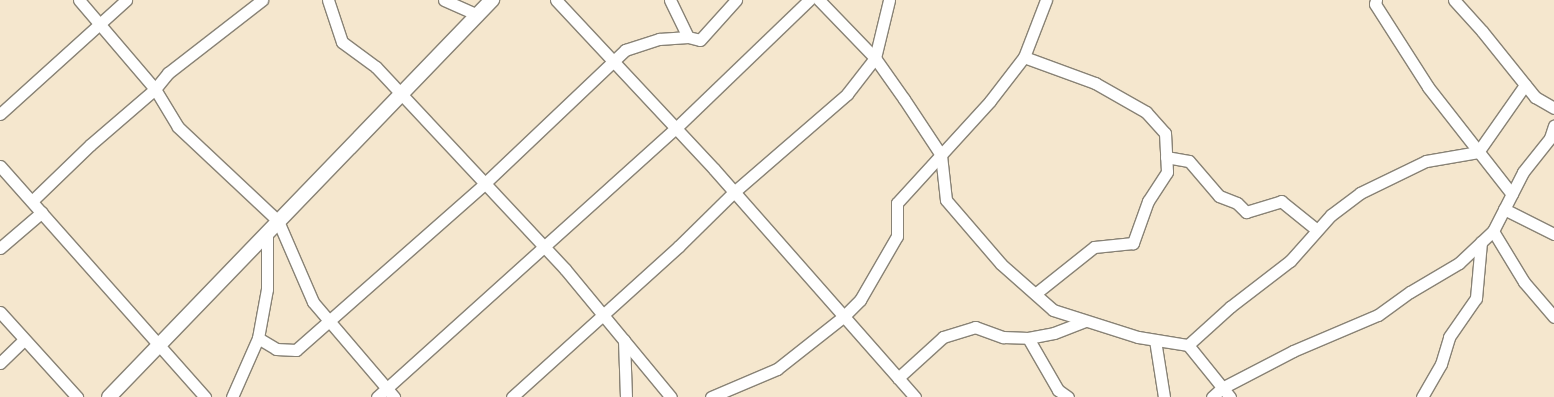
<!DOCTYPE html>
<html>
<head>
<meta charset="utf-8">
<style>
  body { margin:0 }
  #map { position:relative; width:1554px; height:397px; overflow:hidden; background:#f5e7ce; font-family:Delius,sans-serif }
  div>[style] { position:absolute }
  .roads { filter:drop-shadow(1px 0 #888275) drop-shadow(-1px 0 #888275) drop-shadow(0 1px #888275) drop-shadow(0 -1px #888275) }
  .minor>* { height:11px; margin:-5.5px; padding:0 5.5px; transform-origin:5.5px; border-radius:5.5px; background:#fff }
  .tertiary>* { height:14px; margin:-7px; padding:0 7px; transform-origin:7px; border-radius:7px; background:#fff }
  span { translate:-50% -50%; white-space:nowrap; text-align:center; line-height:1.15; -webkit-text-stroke:4.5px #fbf7ec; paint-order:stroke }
</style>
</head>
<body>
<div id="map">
  <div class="roads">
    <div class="minor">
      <div style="left:79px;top:0;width:117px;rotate:49.5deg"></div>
      <div style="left:155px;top:89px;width:44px;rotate:58.8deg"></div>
      <div style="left:178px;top:127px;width:137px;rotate:43.2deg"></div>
      <div style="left:278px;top:221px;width:88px;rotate:66.6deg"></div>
      <div style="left:313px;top:302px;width:125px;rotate:49.5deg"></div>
      <div style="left:328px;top:0;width:44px;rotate:71.6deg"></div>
      <div style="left:342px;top:42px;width:42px;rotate:36.3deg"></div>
      <div style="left:376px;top:67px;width:277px;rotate:46.9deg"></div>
      <div style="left:565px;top:269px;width:166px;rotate:50.4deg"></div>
      <div style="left:444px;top:0;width:37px;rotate:24deg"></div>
      <div style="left:556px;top:0;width:231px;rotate:46.9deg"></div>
      <div style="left:714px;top:169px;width:304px;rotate:48.6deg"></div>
      <div style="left:670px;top:0;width:41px;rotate:64.1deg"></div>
      <div style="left:819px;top:0;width:81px;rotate:46deg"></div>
      <div style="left:875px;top:58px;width:50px;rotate:54.7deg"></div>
      <div style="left:904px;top:99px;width:67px;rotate:56.5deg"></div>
      <div style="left:941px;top:155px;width:45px;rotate:83.7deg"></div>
      <div style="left:946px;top:200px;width:84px;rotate:49.3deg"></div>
      <div style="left:1001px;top:264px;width:69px;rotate:41.5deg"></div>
      <div style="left:1053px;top:310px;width:89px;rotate:17.6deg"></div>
      <div style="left:1138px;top:337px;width:51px;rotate:9.1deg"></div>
      <div style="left:1188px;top:345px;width:67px;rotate:51.1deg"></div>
      <div style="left:1376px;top:0;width:4px;rotate:104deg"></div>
      <div style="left:1375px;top:4px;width:98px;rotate:57.4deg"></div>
      <div style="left:1428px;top:87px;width:136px;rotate:51.9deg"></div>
      <div style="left:1454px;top:0;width:42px;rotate:47.9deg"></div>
      <div style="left:1482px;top:31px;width:85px;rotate:51.2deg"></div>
      <div style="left:1535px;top:97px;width:22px;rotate:30deg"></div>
      <div style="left:1024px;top:57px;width:76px;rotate:20.1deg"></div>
      <div style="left:1095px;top:83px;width:59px;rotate:29.6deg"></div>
      <div style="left:1146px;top:112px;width:28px;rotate:48deg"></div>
      <div style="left:1165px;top:133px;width:39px;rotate:87deg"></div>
      <div style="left:1167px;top:172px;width:35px;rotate:123deg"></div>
      <div style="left:1148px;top:201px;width:45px;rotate:109.7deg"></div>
      <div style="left:1133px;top:243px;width:39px;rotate:174deg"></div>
      <div style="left:1094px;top:247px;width:75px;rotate:141.5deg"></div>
      <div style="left:0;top:114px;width:170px;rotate:-42.1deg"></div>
      <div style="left:1166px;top:157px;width:23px;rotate:10deg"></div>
      <div style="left:1189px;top:161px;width:46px;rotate:49.4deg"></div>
      <div style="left:1219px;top:196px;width:19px;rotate:21deg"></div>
      <div style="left:1237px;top:203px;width:13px;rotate:45deg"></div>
      <div style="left:1246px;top:212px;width:37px;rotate:-17deg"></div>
      <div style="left:1281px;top:201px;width:46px;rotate:38.9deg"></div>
      <div style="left:0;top:166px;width:309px;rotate:48.4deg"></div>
      <div style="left:32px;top:201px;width:81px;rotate:-44deg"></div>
      <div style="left:90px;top:145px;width:86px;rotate:-40.7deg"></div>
      <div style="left:155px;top:89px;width:21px;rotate:-51deg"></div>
      <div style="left:168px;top:73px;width:119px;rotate:-37.8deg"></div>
      <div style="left:1504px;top:209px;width:56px;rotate:26.6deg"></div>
      <div style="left:1493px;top:231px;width:60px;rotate:58.7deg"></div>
      <div style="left:1524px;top:282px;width:46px;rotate:49.4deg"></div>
      <div style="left:0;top:248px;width:55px;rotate:-40.6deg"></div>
      <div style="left:0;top:312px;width:115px;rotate:47.8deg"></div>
      <div style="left:258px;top:338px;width:21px;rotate:31deg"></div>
      <div style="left:276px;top:349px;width:20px;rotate:3deg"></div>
      <div style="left:296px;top:350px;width:251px;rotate:-41.4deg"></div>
      <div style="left:484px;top:184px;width:195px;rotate:-43.5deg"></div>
      <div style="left:625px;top:50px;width:36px;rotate:-18deg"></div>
      <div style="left:659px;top:39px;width:29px;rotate:-4deg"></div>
      <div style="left:688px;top:37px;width:12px;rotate:14deg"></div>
      <div style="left:700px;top:40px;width:54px;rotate:-48deg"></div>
      <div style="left:1028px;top:338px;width:60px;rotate:60deg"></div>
      <div style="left:1058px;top:390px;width:12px;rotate:35deg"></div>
      <div style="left:624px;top:340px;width:57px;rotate:88deg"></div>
      <div style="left:1155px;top:340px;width:58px;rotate:81deg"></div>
      <div style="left:1188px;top:345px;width:57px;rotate:-42.1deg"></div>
      <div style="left:1230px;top:307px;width:76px;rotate:-37.5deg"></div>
      <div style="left:1290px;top:261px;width:62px;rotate:-48.3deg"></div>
      <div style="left:1331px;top:215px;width:36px;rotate:-37deg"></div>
      <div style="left:1360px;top:193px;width:73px;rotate:-25.9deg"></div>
      <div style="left:1426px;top:161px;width:53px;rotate:-9.8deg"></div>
      <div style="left:1478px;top:152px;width:82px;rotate:-55deg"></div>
      <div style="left:0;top:363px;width:33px;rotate:-44deg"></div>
      <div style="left:898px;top:378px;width:61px;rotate:-42.3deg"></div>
      <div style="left:943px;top:337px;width:34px;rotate:-17deg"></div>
      <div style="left:975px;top:327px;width:30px;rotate:20deg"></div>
      <div style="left:1003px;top:337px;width:25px;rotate:2deg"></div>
      <div style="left:1028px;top:338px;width:26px;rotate:-11deg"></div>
      <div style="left:1054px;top:333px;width:33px;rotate:-21deg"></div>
      <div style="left:232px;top:397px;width:64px;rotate:-66.2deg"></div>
      <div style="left:258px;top:338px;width:50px;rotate:-79.6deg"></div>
      <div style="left:267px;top:289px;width:57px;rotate:-90deg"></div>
      <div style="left:377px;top:397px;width:402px;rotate:-42deg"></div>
      <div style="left:676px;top:128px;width:185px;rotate:-43.9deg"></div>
      <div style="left:512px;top:397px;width:225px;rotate:-42.1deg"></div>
      <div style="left:679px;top:246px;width:77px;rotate:-44.5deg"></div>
      <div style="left:734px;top:192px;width:150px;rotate:-40.9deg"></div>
      <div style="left:847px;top:94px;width:46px;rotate:-52.1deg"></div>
      <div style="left:875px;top:58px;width:60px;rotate:-76.4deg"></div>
      <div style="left:711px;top:397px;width:72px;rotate:-23deg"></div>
      <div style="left:777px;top:369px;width:85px;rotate:-38.3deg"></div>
      <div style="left:844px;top:316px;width:23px;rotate:-45deg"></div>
      <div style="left:860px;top:300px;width:74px;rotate:-60deg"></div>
      <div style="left:897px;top:236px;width:33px;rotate:-90deg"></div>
      <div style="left:897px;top:203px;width:138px;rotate:-47.6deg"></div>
      <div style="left:990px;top:101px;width:56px;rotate:-52.3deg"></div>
      <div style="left:1024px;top:57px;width:61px;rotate:-68.9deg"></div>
      <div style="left:1212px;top:397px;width:13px;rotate:-42deg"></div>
      <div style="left:1222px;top:388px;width:80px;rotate:-27.5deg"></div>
      <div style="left:1293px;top:351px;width:92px;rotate:-23deg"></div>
      <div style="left:1378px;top:315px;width:39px;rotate:-36deg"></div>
      <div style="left:1410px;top:292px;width:57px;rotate:-30.6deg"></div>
      <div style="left:1459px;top:263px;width:47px;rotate:-43.3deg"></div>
      <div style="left:1493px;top:231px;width:66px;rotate:-63deg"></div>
      <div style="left:1523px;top:172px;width:43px;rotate:-51.5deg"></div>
      <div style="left:1550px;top:138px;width:13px;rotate:-72deg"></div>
      <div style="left:1422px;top:397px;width:38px;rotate:-60deg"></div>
      <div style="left:1441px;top:364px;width:28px;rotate:-73deg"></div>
      <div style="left:1449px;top:337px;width:47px;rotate:-55.3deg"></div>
      <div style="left:1476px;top:298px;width:56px;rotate:-84.9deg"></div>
    </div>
    <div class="tertiary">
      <div style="left:109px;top:397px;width:552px;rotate:-46.03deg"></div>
    </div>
  </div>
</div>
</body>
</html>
